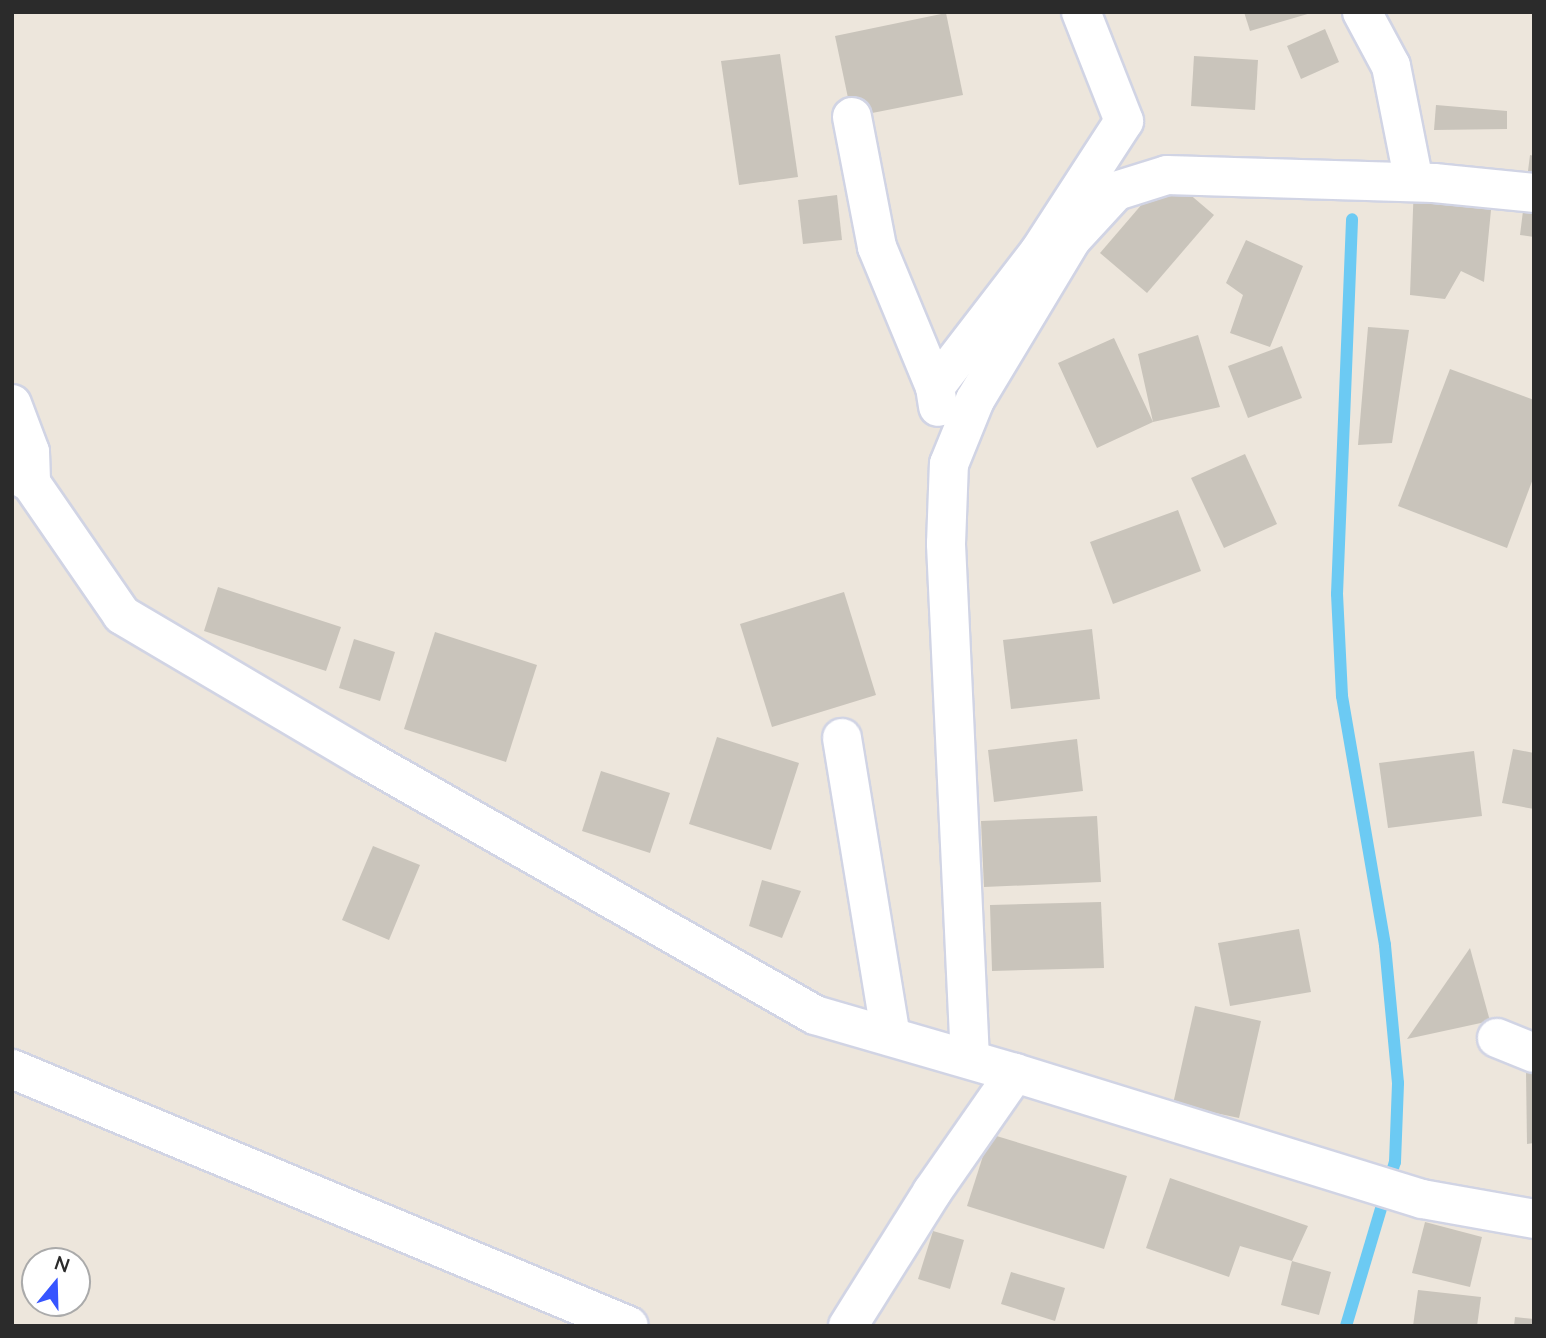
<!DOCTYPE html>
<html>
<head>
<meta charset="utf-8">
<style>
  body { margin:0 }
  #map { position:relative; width:1546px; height:1338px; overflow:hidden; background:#ede6dc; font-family:Lato,sans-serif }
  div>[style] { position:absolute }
  .stream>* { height:12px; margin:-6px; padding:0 6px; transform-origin:6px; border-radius:6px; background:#6ccaf3 }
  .building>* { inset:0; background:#c9c4bb }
  .roads { filter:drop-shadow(2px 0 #d1d4e4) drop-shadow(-2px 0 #d1d4e4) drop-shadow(0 2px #d1d4e4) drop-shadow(0 -2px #d1d4e4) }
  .street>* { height:38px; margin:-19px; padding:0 19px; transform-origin:19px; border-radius:19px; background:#fff }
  span { translate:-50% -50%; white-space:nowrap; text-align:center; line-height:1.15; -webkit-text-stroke:5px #fff; paint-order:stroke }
  .frame { position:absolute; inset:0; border:14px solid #2b2b2b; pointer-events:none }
  .north { position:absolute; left:21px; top:1247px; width:70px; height:70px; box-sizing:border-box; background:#fff; border:2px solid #aaa; border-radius:50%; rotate:19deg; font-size:19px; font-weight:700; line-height:28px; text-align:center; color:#2b2b2b }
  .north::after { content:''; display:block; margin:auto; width:24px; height:32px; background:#3755ff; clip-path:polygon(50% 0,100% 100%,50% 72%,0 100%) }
</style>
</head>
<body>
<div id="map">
  <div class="stream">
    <div style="left:1346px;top:1326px;width:171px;rotate:-73.4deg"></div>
    <div style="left:1395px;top:1162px;width:79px;rotate:-87.8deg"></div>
    <div style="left:1398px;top:1083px;width:139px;rotate:-95.4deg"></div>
    <div style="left:1385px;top:945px;width:253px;rotate:-99.8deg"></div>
    <div style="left:1342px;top:696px;width:102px;rotate:-92.8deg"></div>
    <div style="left:1337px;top:594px;width:375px;rotate:-87.7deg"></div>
  </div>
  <div class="building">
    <div style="clip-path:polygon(1244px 12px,1311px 12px,1311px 13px,1250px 31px)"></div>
    <div style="clip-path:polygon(946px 13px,963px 95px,852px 117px,835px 36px)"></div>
    <div style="clip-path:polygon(1325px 29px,1339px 62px,1301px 79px,1287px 46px)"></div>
    <div style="clip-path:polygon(780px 54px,798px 177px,739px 185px,721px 61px)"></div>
    <div style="clip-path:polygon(1194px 56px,1258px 60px,1255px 110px,1191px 106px)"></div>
    <div style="clip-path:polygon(1436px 105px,1507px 111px,1507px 129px,1434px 130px)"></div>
    <div style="clip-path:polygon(1530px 155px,1534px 156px,1534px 237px,1520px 235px)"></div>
    <div style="clip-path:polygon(1167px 175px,1214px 215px,1147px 293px,1100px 253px)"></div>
    <div style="clip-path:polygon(1414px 182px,1491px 210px,1484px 282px,1461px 271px,1445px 299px,1410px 295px)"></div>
    <div style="clip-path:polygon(837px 195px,842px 240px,803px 244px,798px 200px)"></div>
    <div style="clip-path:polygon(1246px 240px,1303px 266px,1270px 347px,1230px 333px,1243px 295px,1226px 283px)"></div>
    <div style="clip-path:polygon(1368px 327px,1409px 330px,1392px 443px,1358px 445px)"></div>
    <div style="clip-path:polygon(1198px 335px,1220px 407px,1153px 422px,1097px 448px,1058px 363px,1114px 338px,1153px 422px,1138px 354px)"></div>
    <div style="clip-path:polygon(1282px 346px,1302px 398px,1248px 418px,1228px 366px)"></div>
    <div style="clip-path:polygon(1450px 369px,1534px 400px,1534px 476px,1507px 548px,1398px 506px)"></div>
    <div style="clip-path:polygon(1245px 454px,1277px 524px,1224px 548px,1191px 478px)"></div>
    <div style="clip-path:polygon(1178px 510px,1201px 571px,1113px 604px,1090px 542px)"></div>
    <div style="clip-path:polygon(218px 587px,341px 627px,326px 671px,204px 631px)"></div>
    <div style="clip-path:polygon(844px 592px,876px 695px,772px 727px,740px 624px)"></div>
    <div style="clip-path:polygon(1092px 629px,1100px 699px,1011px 709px,1003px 640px)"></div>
    <div style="clip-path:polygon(435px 632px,537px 665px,506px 762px,404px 729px)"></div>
    <div style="clip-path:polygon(354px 639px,395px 652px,380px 701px,339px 688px)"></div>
    <div style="clip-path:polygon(717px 737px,799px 763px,771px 850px,689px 824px)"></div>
    <div style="clip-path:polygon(1077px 739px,1083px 791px,994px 802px,988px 750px)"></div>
    <div style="clip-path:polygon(1513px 749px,1534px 753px,1534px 809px,1502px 803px)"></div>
    <div style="clip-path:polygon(1474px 751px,1482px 816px,1388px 828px,1379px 763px)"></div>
    <div style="clip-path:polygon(601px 771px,670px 793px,650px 853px,582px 831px)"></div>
    <div style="clip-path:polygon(1097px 816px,1101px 882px,984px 887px,981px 821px)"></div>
    <div style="clip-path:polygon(373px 846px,420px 865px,389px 940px,342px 920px)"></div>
    <div style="clip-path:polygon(762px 880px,801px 891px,782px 938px,749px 926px)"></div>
    <div style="clip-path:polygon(1101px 902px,1104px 968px,992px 971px,990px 905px)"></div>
    <div style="clip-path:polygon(1299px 929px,1311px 992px,1230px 1006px,1218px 943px)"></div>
    <div style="clip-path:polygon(1470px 948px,1490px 1021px,1407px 1039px)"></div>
    <div style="clip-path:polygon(1195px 1006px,1261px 1021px,1239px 1118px,1173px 1104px)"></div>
    <div style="clip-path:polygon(1526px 1071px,1534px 1071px,1534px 1143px,1527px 1144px)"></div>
    <div style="clip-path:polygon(990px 1134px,1127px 1176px,1104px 1249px,967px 1206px)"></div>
    <div style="clip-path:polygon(1170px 1178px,1308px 1226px,1292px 1261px,1240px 1246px,1229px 1277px,1146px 1248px)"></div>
    <div style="clip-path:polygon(1425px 1222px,1482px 1237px,1470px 1287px,1412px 1273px)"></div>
    <div style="clip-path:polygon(933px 1231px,964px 1240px,950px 1289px,918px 1279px)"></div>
    <div style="clip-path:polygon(1292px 1261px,1331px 1272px,1319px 1315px,1281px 1305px)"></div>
    <div style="clip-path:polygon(1011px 1272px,1065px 1288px,1055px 1321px,1001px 1304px)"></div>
    <div style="clip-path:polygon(1418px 1290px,1481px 1297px,1477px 1326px,1413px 1326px)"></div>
    <div style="clip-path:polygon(1515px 1317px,1534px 1319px,1534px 1326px,1514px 1326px)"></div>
  </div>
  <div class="roads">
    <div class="street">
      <div style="left:1362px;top:12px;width:61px;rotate:61.8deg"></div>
      <div style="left:1391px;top:66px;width:118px;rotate:78.8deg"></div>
      <div style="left:852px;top:117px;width:132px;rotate:79.1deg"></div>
      <div style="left:877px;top:247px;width:152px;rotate:67.5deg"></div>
      <div style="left:935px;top:387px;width:20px;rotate:81deg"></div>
      <div style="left:935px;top:387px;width:170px;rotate:-52.4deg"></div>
      <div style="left:1039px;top:252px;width:156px;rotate:-57deg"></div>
      <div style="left:1124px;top:121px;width:117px;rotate:-111.5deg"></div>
      <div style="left:12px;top:404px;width:51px;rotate:69.4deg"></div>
      <div style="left:30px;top:452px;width:31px;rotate:88deg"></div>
      <div style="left:12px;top:472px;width:22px;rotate:30deg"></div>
      <div style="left:31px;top:483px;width:160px;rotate:55.4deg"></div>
      <div style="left:122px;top:615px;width:281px;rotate:30.6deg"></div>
      <div style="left:364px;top:758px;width:519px;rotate:29.68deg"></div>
      <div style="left:815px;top:1015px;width:208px;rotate:16.2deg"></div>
      <div style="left:1015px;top:1073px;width:426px;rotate:17.2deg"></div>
      <div style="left:1422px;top:1199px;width:114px;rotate:10.1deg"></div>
      <div style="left:842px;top:738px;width:302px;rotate:80.7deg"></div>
      <div style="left:1497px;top:1038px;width:40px;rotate:22deg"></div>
      <div style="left:970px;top:1059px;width:516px;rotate:-92.67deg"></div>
      <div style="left:946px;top:544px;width:80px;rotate:-87.9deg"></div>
      <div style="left:949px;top:464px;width:69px;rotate:-67.9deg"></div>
      <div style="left:975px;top:400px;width:187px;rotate:-59deg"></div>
      <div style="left:1071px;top:240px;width:67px;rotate:-47.4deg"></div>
      <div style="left:1116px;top:191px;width:53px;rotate:-17.4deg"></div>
      <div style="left:1167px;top:175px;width:267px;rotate:1.7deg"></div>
      <div style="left:1434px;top:183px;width:100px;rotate:5.7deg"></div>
      <div style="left:12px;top:1069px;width:668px;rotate:22.61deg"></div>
      <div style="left:848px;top:1326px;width:158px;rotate:-57.9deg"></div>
      <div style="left:932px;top:1192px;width:145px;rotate:-55.1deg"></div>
    </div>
  </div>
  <div class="frame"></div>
  <div class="north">N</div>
</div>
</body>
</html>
